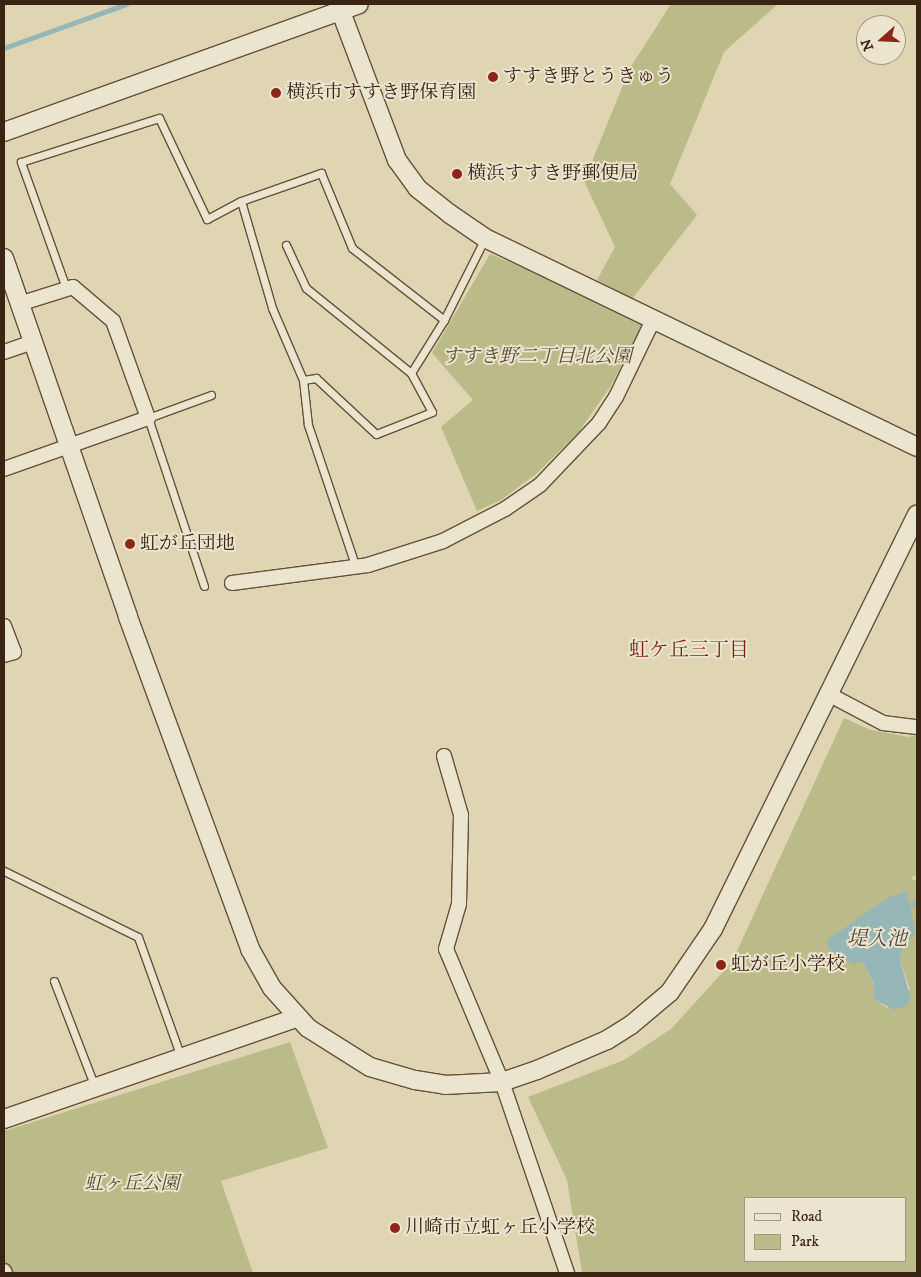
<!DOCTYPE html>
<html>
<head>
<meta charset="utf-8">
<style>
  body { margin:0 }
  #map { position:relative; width:921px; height:1277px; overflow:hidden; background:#e0d5b3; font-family:"IM FELL DW Pica","Noto Serif JP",serif }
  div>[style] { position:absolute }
  .green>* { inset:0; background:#babb88 }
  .water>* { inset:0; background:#97b6b7 }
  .stream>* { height:4.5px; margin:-2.25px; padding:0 2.25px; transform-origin:2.25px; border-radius:2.25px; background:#97b6b7 }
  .roads { filter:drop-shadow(1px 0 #64503b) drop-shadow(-1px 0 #64503b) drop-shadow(0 1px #64503b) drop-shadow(0 -1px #64503b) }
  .service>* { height:7px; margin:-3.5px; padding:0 3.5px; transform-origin:3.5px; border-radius:3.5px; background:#ebe4ce }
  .minor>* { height:14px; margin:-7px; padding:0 7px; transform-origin:7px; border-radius:7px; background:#ebe4ce }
  .tertiary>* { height:18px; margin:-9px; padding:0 9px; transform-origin:9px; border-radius:9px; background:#ebe4ce }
  .dots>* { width:14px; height:14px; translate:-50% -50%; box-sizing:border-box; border:2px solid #ebe4ce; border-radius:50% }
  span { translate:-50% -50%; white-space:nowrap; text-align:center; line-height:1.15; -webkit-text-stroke:4px #ebe4ce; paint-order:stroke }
  .poi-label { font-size:19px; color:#3a2413 }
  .left { translate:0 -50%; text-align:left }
  .park-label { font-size:19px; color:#5a4a30; font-style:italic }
  .neighbourhood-label { font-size:20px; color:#7a1f14 }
  .water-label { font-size:20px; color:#51483c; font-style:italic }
  .frame { position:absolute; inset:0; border:5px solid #3a2413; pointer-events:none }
  .legend { position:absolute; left:744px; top:1197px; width:162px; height:65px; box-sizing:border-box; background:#ebe4ce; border:1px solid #a49783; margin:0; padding:6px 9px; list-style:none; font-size:15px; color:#3a2413 }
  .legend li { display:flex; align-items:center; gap:10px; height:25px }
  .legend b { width:25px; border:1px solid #a49783 }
  .north { position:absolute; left:856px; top:15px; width:50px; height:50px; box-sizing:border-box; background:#ebe4ce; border:1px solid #a49783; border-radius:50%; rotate:250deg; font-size:14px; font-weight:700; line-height:20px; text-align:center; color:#3a2413 }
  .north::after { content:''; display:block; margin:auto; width:18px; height:22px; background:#8f2418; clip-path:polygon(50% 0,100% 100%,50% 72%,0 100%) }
</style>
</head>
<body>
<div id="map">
  <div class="green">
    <div style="clip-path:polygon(671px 4px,778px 4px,724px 52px,670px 184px,697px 215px,632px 299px,597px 280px,615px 247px,584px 181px,630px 68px)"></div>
    <div style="clip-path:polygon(490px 254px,574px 289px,644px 325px,610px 387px,578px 433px,536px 474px,501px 500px,477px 511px,441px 427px,473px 400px,432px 353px)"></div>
    <div style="clip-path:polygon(evenodd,844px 718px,871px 730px,909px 737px,917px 735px,917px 874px,911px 878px,917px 882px,917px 1273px,582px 1273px,567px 1180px,528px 1097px,624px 1060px,671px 1029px,732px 962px,844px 718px,889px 897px,912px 939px,904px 943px,900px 960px,910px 990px,887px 1008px,875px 1000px,874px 985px,862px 961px,854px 963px,829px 950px,862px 916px,889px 897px,844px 718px,745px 1198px,905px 1198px,905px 1261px,745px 1261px,745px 1198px)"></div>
    <div style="clip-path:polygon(290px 1042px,328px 1148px,221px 1181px,253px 1273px,9px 1273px,4px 1261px,4px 1131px)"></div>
  </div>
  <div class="water">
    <div style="clip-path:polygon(907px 891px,915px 932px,912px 939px,904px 943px,900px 960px,911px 999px,907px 1005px,895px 1010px,874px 1000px,874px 984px,862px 961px,854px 964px,829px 950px,827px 940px,889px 897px)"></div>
  </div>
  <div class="stream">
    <div style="left:4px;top:48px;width:130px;rotate:-19.8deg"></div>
    <div style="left:910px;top:905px;width:7px;rotate:-16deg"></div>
  </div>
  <div class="roads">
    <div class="service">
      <div style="left:241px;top:201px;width:85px;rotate:-19.3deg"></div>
      <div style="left:321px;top:173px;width:81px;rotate:67.5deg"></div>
      <div style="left:352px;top:248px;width:117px;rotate:38deg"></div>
      <div style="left:286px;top:245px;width:47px;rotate:65.1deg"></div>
      <div style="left:306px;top:288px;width:135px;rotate:39deg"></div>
      <div style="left:411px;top:373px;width:44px;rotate:61.7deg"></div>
      <div style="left:432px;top:412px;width:60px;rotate:158.6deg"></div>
      <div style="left:376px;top:434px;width:82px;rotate:-137deg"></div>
      <div style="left:316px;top:378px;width:13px;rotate:171deg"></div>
      <div style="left:66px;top:288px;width:134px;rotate:-109.7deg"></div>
      <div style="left:21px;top:162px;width:145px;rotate:-17.7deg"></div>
      <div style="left:159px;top:118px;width:112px;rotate:64.6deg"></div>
      <div style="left:207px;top:219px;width:38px;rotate:-28deg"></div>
      <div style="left:241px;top:201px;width:111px;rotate:73.8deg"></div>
      <div style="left:272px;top:308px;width:78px;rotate:66.7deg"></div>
      <div style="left:303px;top:380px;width:45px;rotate:83.7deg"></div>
      <div style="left:308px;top:425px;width:151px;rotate:71.4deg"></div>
      <div style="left:411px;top:373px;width:62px;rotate:-58.1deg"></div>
      <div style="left:444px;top:320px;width:92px;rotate:-63.4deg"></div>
      <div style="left:204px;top:586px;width:177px;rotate:-108.4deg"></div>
      <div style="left:148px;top:418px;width:67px;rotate:-20.1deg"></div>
      <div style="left:4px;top:871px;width:149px;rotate:26.2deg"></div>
      <div style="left:138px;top:937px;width:127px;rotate:70.3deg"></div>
      <div style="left:54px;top:981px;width:114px;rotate:68.9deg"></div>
    </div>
    <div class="minor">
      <div style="left:4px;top:352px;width:31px;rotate:-19deg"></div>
      <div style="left:4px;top:469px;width:153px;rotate:-19.5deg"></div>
      <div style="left:148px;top:418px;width:103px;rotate:-109.8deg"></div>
      <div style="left:113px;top:321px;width:52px;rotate:-139.6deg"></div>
      <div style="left:73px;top:287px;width:57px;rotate:162.5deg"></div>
      <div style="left:232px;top:583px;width:137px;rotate:-7.5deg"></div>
      <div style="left:368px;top:565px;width:79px;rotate:-17.7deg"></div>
      <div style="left:443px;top:541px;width:70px;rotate:-27.3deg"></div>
      <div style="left:505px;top:509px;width:42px;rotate:-34.4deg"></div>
      <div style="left:540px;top:485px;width:86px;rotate:-46.4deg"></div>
      <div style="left:599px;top:423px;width:31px;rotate:-57deg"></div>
      <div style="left:616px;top:397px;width:85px;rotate:-64.3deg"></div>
      <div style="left:4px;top:626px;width:28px;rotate:69deg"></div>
      <div style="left:14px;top:652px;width:10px;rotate:163deg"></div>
      <div style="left:830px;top:695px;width:60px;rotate:27.8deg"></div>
      <div style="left:883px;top:723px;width:34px;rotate:7deg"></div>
      <div style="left:444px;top:756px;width:61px;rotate:73.9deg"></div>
      <div style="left:461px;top:815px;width:89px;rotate:91.3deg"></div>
      <div style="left:459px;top:904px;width:47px;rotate:106.1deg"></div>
      <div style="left:446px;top:949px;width:144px;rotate:67.2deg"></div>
      <div style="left:502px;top:1082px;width:202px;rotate:71.2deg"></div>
      <div style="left:4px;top:1271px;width:2px;rotate:63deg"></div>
    </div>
    <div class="tertiary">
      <div style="left:338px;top:4px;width:167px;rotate:69.3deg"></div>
      <div style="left:397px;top:160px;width:34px;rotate:54deg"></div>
      <div style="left:417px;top:188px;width:42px;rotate:38.2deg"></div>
      <div style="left:450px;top:214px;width:42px;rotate:34.4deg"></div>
      <div style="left:485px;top:238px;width:480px;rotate:25.8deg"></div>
      <div style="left:4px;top:132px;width:377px;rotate:-19.8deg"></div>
      <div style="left:4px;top:258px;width:380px;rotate:70.9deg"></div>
      <div style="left:128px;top:617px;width:354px;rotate:69.8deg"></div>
      <div style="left:250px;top:949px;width:45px;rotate:60.6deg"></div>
      <div style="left:272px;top:988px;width:54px;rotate:48deg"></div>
      <div style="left:308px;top:1028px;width:73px;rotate:32.2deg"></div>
      <div style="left:370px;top:1067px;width:47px;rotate:16.1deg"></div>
      <div style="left:415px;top:1080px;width:30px;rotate:9deg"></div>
      <div style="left:445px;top:1085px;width:57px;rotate:-3deg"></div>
      <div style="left:502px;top:1082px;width:37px;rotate:-19deg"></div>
      <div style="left:537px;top:1070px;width:76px;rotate:-23.2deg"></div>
      <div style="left:607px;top:1040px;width:28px;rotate:-32deg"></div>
      <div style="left:631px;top:1025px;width:51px;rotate:-40.2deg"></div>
      <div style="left:670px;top:992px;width:76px;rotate:-55.7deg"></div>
      <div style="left:713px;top:929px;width:462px;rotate:-63.8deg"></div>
      <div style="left:4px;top:1119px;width:309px;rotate:-19.1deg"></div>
    </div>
  </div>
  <div class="dots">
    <div style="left:493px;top:77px;background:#8f2418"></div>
    <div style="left:276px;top:93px;background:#8f2418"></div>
    <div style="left:457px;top:174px;background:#8f2418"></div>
    <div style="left:130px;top:544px;background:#8f2418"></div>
    <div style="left:721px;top:965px;background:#8f2418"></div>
    <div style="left:395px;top:1228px;background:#8f2418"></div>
  </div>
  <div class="poi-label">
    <span class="left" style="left:503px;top:77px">すすき野とうきゅう</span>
    <span class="left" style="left:286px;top:93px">横浜市すすき野保育園</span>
    <span class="left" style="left:467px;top:174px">横浜すすき野郵便局</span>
    <span class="left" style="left:140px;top:544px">虹が丘団地</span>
    <span class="left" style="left:731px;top:965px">虹が丘小学校</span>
    <span class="left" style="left:405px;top:1228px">川崎市立虹ヶ丘小学校</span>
  </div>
  <div class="park-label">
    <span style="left:537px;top:357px">すすき野二丁目北公園</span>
    <span style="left:132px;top:1184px">虹ヶ丘公園</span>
  </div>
  <div class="neighbourhood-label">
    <span style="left:689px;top:650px">虹ケ丘三丁目</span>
  </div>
  <div class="water-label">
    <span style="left:877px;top:939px">堤入池</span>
  </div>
  <div class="frame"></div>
  <ul class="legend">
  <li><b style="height:6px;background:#ebe4ce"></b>Road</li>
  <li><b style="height:14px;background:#babb88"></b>Park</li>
  </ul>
  <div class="north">N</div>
</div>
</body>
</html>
